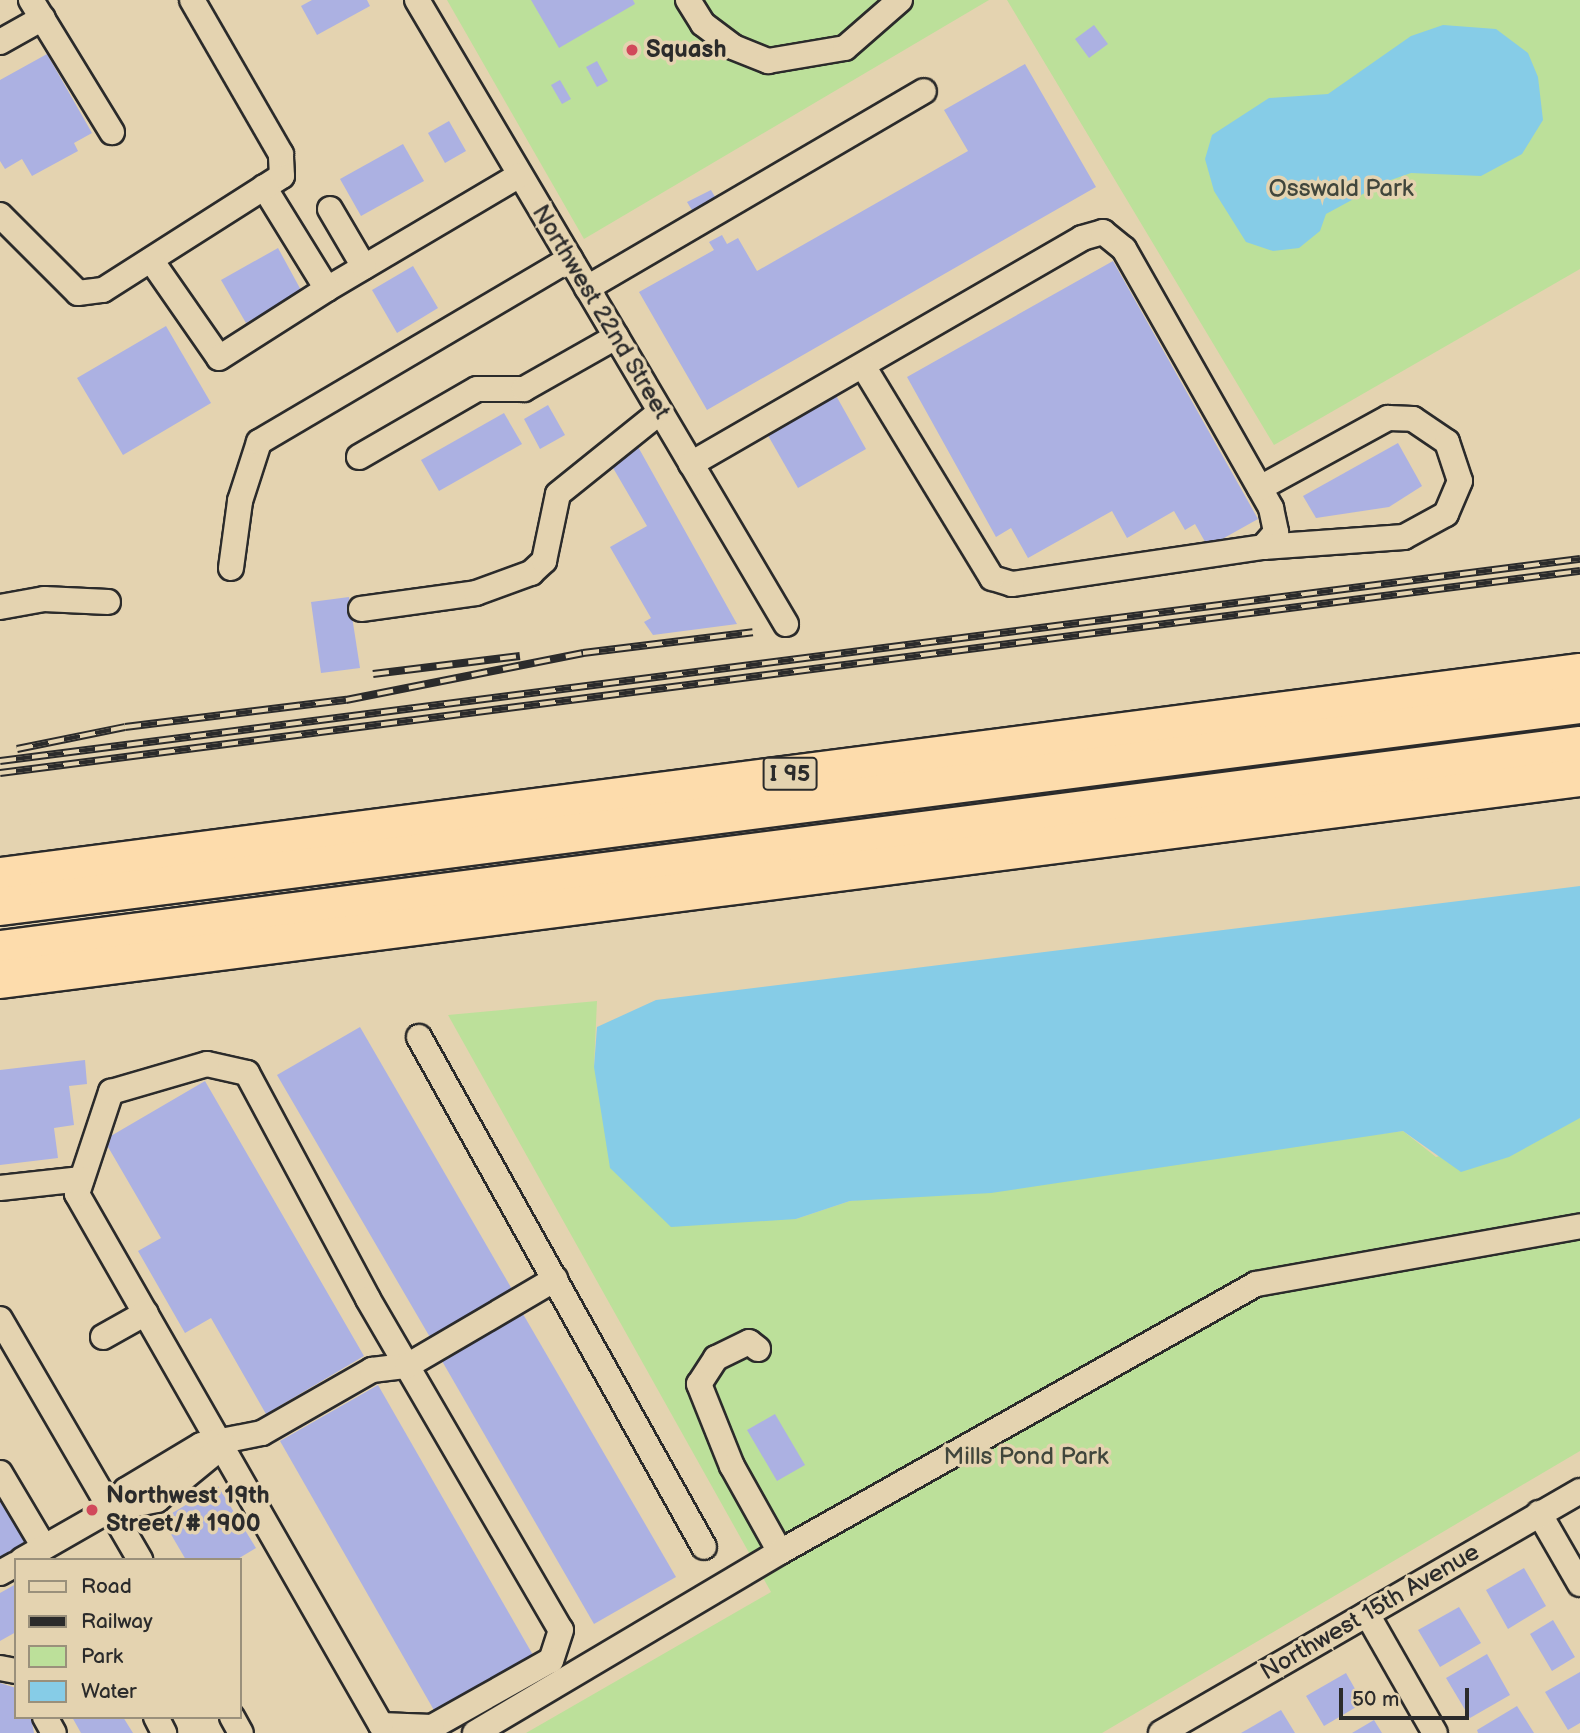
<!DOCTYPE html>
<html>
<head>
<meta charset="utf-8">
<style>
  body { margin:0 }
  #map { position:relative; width:1580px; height:1733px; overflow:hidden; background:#e4d3b0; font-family:"Balsamiq Sans",sans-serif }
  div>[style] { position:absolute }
  .green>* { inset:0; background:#bce09a }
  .water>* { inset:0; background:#86cce7 }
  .building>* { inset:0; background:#acb1e2 }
  .roads { filter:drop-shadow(2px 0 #2b2b2b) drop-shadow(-2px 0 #2b2b2b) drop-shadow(0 2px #2b2b2b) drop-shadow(0 -2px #2b2b2b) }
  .minor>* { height:24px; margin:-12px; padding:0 12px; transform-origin:12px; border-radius:12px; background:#e4d3b0 }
  .highway>* { height:37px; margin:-18.5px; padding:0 18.5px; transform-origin:18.5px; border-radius:18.5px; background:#fddcac }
  .rail>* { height:8px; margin-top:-4px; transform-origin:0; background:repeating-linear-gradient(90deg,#e4d3b0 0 16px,#2b2b2b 0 32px); box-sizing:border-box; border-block:2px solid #2b2b2b }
  .dots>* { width:19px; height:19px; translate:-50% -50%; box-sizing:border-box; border:4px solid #e4d3b0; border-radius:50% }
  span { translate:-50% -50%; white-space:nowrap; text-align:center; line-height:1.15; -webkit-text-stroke:7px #e4d3b0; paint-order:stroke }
  .shield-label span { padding:2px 5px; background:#e4d3b0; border:2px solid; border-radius:5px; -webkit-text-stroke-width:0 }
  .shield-label { font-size:23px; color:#2b2b2b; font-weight:700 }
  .poi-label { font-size:24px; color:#2b2b2b; font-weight:700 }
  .left { translate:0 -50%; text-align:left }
  .park-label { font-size:24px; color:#41463c }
  .street-label { font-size:24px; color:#2b2b2b }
  .legend { position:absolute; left:14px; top:1558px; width:228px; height:161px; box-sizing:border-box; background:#e4d3b0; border:2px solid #9a907b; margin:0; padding:9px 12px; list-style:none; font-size:21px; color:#2b2b2b }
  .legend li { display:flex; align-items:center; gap:14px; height:35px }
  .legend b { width:35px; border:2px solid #9a907b }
  .scale { position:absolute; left:1339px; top:1688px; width:130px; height:32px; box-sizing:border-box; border:4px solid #2b2b2b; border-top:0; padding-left:9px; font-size:21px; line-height:24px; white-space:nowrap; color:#2b2b2b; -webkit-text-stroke:5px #e4d3b0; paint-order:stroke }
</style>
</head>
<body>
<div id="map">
  <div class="green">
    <div style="clip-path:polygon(447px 0,989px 0,584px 239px)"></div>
    <div style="clip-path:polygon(1007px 0,1580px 0,1580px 269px,1274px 445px)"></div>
    <div style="clip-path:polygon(597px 1001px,594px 1067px,796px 1219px,850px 1201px,1403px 1131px,1436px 1157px,1580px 1118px,1580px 1451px,1102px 1733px,526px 1733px,771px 1592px,448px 1015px)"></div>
  </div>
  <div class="water">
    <div style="clip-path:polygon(1443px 25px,1496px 29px,1528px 53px,1538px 77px,1543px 120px,1522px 154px,1481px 176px,1411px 173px,1385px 182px,1326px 214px,1320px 231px,1299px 248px,1273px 251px,1246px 242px,1214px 191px,1205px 159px,1212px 135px,1269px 98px,1328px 94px,1411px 36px)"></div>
    <div style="clip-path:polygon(1580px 886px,1580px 1118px,1509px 1157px,1461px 1172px,1403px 1131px,991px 1193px,850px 1201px,796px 1219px,671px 1227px,610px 1168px,594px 1067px,597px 1027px,656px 1000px)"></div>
  </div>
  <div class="building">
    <div style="clip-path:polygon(312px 0,367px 0,370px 6px,317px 35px,301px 6px)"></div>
    <div style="clip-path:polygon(531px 0,633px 0,635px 4px,559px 48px)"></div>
    <div style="clip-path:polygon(1094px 25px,1108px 44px,1089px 58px,1075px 39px)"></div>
    <div style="clip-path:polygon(47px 54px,92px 133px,74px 143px,78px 151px,32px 176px,22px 159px,5px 169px,0 161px,0 80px)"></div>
    <div style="clip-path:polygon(597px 61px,608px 81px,597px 87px,586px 67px)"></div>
    <div style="clip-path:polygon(1025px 64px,1096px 187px,707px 410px,639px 292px,714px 250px,709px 242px,722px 235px,727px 244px,738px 238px,757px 271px,968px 151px,944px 110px)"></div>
    <div style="clip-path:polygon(560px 80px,571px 99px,562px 104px,551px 85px)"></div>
    <div style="clip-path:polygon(449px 121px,466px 151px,445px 163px,428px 133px)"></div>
    <div style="clip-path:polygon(403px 144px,424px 181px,361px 216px,340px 179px)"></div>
    <div style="clip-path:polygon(711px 190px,718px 202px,695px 215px,687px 202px)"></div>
    <div style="clip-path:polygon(278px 248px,302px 292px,246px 323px,221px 280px)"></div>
    <div style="clip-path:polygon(1113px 261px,1258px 519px,1208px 547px,1195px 524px,1185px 530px,1174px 511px,1127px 538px,1112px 511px,1028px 558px,1011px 528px,996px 537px,907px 377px)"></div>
    <div style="clip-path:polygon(413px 266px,438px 308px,397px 333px,372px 290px)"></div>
    <div style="clip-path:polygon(166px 326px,211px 403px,123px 455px,77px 378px)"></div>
    <div style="clip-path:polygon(834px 392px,866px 449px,798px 488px,766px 432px)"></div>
    <div style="clip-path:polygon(548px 405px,565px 435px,540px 449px,524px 419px)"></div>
    <div style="clip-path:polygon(504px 413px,522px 444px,439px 491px,421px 460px)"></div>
    <div style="clip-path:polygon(1398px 443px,1422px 486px,1389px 507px,1316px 518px,1303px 496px)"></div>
    <div style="clip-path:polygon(637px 445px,737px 624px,653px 635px,644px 622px,651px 618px,610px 547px,647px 526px,609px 461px)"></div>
    <div style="clip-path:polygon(349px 597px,360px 668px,321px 673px,311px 602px)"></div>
    <div style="clip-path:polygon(360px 1027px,513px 1291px,431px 1339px,277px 1075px)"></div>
    <div style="clip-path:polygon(85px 1060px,87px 1084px,69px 1086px,74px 1125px,54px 1128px,58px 1158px,0 1165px,0 1070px)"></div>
    <div style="clip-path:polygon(205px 1081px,364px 1356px,266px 1414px,211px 1318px,185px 1333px,138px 1251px,161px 1238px,104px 1140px)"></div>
    <div style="clip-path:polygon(523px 1314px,676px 1577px,594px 1624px,442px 1361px)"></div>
    <div style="clip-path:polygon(378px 1385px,537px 1662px,439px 1719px,280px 1441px)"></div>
    <div style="clip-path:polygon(775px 1414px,805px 1465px,777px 1481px,747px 1430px)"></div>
    <div style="clip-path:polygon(218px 1486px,256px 1548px,236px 1560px,186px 1560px,162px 1519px)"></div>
    <div style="clip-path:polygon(0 1500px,26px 1544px,0 1559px)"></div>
    <div style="clip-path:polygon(1524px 1568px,1546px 1606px,1508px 1629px,1486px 1590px)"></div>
    <div style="clip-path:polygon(16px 1584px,16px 1632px,0 1641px,0 1593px)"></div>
    <div style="clip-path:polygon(1459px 1607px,1481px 1643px,1440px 1667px,1418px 1630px)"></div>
    <div style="clip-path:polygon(1553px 1620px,1575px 1657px,1552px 1671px,1530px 1634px)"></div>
    <div style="clip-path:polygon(1487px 1654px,1510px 1695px,1470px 1718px,1446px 1678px)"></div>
    <div style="clip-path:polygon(1580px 1672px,1580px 1723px,1568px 1730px,1545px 1692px)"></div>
    <div style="clip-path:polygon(1346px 1673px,1363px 1703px,1324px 1726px,1306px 1696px)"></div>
    <div style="clip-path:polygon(0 1683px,16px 1688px,16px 1717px,31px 1717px,34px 1733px,0 1733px)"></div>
    <div style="clip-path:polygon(1517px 1706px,1534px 1733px,1478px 1733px,1477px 1730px)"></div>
    <div style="clip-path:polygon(1281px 1710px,1295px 1733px,1241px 1733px)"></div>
    <div style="clip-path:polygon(72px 1717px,123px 1717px,133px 1733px,81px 1733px)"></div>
    <div style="clip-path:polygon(1374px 1720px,1382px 1733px,1352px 1733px)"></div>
  </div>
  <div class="roads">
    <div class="minor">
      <div style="left:31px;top:0;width:155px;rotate:58.5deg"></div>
      <div style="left:417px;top:0;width:725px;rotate:59.4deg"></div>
      <div style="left:688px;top:0;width:28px;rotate:58deg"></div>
      <div style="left:703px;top:24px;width:38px;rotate:37deg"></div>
      <div style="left:733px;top:47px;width:38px;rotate:22deg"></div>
      <div style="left:768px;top:61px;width:78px;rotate:-9.6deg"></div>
      <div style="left:845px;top:48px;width:73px;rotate:-41.1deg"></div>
      <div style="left:0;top:42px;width:49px;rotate:-29.2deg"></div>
      <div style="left:264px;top:187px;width:120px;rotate:58.3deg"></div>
      <div style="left:327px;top:289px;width:224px;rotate:-30.6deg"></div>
      <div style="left:330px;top:209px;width:67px;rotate:59.6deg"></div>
      <div style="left:0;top:215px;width:110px;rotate:45deg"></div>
      <div style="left:78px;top:293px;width:25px;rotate:-7deg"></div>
      <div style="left:103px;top:290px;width:212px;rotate:-32.5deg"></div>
      <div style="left:282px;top:176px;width:22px;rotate:-93deg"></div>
      <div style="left:281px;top:154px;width:178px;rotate:-120deg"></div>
      <div style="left:151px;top:260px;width:119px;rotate:55.2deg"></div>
      <div style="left:219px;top:358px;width:128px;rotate:-32.6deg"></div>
      <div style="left:587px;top:288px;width:390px;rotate:-30.3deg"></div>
      <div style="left:359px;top:457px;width:136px;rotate:-30deg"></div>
      <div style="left:477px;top:389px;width:47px"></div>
      <div style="left:524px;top:389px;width:106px;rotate:-29.5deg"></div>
      <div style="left:691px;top:464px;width:452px;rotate:-30deg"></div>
      <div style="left:1082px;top:238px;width:22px;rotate:-16deg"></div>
      <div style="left:1103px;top:232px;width:27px;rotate:39deg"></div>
      <div style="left:1124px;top:249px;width:298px;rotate:60.4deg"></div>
      <div style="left:1271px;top:508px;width:25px;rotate:78deg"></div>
      <div style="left:1276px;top:532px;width:20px;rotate:131deg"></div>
      <div style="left:1263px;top:547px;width:254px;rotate:171.6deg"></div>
      <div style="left:1012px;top:584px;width:21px;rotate:-163deg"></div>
      <div style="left:992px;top:578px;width:248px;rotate:-121.3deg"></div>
      <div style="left:1260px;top:488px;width:146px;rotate:-28.7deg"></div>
      <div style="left:1388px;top:418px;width:25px;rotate:2deg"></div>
      <div style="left:1413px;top:419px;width:41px;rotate:34.1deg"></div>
      <div style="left:1447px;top:442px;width:41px;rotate:71.6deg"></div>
      <div style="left:1460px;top:481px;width:36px;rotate:113deg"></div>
      <div style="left:1446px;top:514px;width:48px;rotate:151.3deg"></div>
      <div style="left:1404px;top:537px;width:141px;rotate:175.9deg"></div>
      <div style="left:231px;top:568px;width:68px;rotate:-82.3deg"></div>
      <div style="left:240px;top:501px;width:62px;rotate:-72.1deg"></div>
      <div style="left:259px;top:442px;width:361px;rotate:-30.5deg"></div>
      <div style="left:0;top:607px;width:45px;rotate:-10.3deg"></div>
      <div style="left:44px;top:599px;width:64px;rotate:2.7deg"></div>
      <div style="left:361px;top:609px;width:116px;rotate:-7.9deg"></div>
      <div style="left:476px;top:593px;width:59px;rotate:-20deg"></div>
      <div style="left:531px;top:573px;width:18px;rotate:-43deg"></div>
      <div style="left:544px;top:561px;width:68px;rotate:-78.2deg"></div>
      <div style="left:558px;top:494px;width:131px;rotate:-38.8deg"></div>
      <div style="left:419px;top:1037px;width:584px;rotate:60.8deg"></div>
      <div style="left:207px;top:1064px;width:41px;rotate:12.7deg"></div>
      <div style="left:247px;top:1073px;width:256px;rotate:61.8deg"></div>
      <div style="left:368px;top:1299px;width:383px;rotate:59.8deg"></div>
      <div style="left:561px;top:1630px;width:32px;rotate:108deg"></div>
      <div style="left:551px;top:1660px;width:137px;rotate:150.6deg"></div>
      <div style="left:432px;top:1727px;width:51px;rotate:-177.8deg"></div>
      <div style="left:381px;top:1725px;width:612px;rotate:-119.79deg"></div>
      <div style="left:77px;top:1194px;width:108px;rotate:-71.6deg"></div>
      <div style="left:111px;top:1092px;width:100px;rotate:-16.3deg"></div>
      <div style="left:0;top:1188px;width:82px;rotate:-6.3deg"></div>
      <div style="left:0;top:1319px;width:279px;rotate:59.8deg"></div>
      <div style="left:103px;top:1337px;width:49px;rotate:-29.2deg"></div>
      <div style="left:758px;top:1349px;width:11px;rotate:-142deg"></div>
      <div style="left:749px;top:1342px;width:37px;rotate:154deg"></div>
      <div style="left:716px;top:1358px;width:31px;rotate:123deg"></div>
      <div style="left:699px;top:1384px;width:88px;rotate:68.1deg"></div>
      <div style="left:732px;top:1466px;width:98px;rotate:60.8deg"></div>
      <div style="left:0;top:1473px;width:86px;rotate:59.3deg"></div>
      <div style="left:111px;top:1509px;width:24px;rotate:-52deg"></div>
      <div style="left:126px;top:1490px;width:87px;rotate:-31deg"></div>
      <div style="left:201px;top:1445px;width:62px;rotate:-11.1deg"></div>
      <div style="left:262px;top:1433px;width:127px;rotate:-29.8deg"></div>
      <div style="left:372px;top:1370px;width:35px;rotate:-7deg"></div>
      <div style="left:407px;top:1366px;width:172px;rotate:-30.4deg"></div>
      <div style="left:1539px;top:1513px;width:82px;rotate:60deg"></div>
      <div style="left:22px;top:1560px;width:103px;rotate:-29.8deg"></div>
      <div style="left:111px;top:1509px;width:47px;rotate:-11.1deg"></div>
      <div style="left:157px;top:1500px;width:87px;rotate:-39.4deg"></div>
      <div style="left:0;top:1573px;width:18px;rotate:-29deg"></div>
      <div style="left:1367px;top:1614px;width:137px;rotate:60.3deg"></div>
      <div style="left:0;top:1668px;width:16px;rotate:11deg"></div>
      <div style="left:45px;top:1717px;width:18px;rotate:61deg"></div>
      <div style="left:156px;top:1717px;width:18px;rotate:63deg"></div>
      <div style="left:232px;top:1717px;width:18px;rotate:61deg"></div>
      <div style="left:475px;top:1733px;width:355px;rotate:-30.7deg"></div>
      <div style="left:780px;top:1552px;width:546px;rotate:-29.38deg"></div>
      <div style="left:1256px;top:1284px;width:329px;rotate:-10.1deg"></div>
      <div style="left:1161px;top:1733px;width:484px;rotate:-30deg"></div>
    </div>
    <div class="highway">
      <div style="left:0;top:876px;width:1593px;rotate:-7.36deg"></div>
      <div style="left:0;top:906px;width:1593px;rotate:-7.29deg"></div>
      <div style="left:0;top:949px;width:1593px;rotate:-7.36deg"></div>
      <div style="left:0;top:979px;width:1593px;rotate:-7.29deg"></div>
    </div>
  </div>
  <div class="rail">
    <div style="left:373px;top:674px;width:148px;rotate:-7deg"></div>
    <div style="left:17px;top:749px;width:110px;rotate:-11.5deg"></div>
    <div style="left:125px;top:727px;width:223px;rotate:-7deg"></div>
    <div style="left:346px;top:700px;width:242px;rotate:-11.2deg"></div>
    <div style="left:583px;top:653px;width:171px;rotate:-7deg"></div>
    <div style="left:0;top:761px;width:1593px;rotate:-7.29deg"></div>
    <div style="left:0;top:773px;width:1593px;rotate:-7.29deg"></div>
  </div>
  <div class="dots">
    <div style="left:632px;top:50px;background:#d1495b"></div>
    <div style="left:92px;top:1510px;background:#d1495b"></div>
  </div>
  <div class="shield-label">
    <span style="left:790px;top:774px">I 95</span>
  </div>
  <div class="poi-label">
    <span class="left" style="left:646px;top:50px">Squash</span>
    <span class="left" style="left:106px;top:1510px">Northwest 19th<br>Street/# 1900</span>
  </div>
  <div class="park-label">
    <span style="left:1341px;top:189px">Osswald Park</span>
    <span style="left:1026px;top:1457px">Mills Pond Park</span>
  </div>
  <div class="street-label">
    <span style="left:601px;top:312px;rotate:59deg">Northwest 22nd Street</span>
    <span style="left:1370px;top:1612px;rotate:-30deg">Northwest 15th Avenue</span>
  </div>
  <ul class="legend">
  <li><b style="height:9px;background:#e4d3b0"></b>Road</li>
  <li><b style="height:9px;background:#2b2b2b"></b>Railway</li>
  <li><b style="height:19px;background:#bce09a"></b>Park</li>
  <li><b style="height:19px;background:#86cce7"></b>Water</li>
  </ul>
  <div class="scale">50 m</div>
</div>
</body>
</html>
